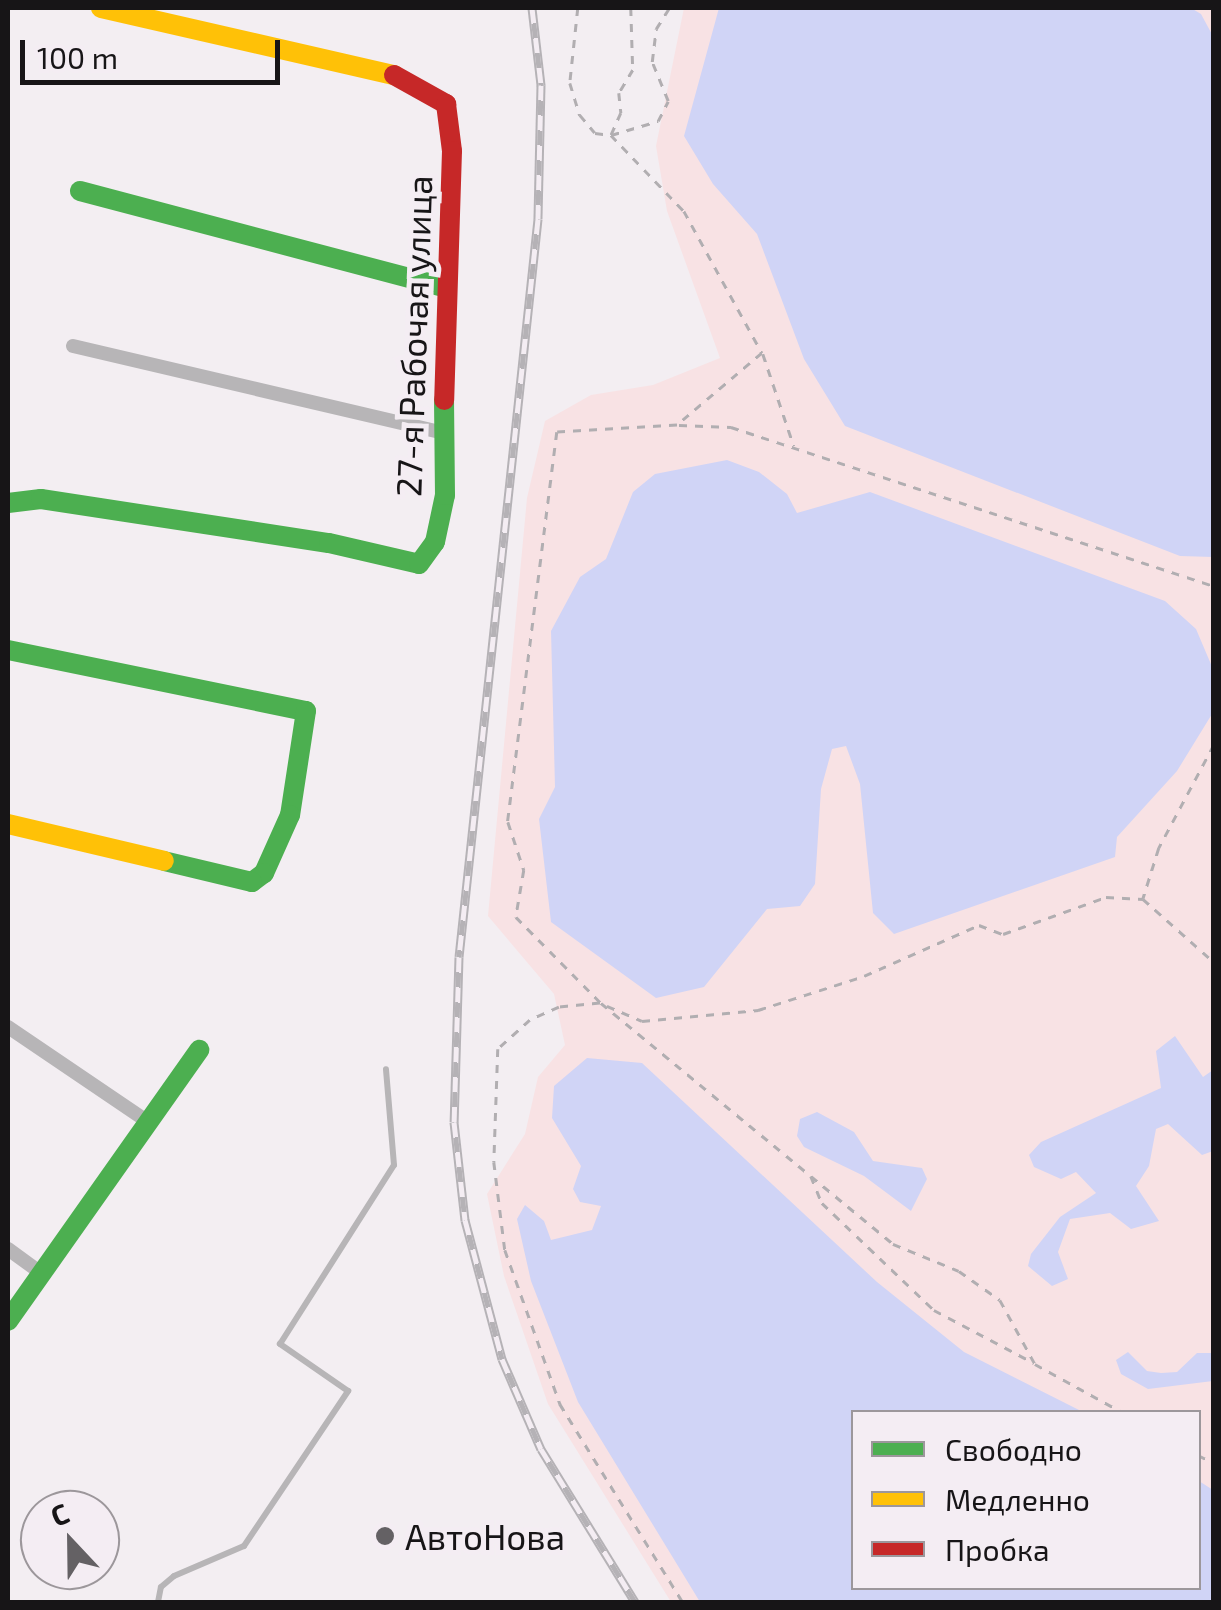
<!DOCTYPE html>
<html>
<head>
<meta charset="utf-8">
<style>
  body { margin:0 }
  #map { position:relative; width:1221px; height:1610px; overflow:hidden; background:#f3eef2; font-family:"Exo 2",sans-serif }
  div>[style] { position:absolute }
  .green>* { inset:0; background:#f8e2e4 }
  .water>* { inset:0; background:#d0d4f6 }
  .path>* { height:2.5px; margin-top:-1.25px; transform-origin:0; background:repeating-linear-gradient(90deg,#b1aeb1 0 8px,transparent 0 16px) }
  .lane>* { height:6px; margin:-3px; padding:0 3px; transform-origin:3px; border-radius:3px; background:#b7b5b7 }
  .street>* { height:14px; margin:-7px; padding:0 7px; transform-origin:7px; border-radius:7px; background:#b7b5b7 }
  .fast>* { height:20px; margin:-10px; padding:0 10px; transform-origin:10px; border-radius:10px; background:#4caf50 }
  .slow>* { height:20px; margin:-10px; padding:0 10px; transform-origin:10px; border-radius:10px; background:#ffc107 }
  .jam>* { height:20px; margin:-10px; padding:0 10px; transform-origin:10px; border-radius:10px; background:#c62828 }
  .rail>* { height:9px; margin-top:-4.5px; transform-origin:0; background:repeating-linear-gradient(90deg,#f4edf3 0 15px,#b5b2b6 0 30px); box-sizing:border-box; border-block:2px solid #b5b2b6 }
  .dots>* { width:28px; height:28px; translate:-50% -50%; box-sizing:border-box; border:5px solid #f4edf3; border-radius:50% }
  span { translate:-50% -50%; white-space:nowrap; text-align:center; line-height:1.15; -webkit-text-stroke:10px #f4edf3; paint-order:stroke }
  .street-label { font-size:35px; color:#171517 }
  .poi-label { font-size:35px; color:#171517 }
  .left { translate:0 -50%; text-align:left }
  .frame { position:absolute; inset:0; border:10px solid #171517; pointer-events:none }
  .legend { position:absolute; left:851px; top:1410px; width:350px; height:180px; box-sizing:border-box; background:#f4edf3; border:2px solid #9c979b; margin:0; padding:12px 18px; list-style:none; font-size:30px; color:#171517 }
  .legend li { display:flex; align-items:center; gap:20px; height:50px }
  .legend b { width:50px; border:2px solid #9c979b }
  .north { position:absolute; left:20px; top:1490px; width:100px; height:100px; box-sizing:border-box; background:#f4edf3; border:2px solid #9c979b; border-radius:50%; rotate:338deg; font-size:28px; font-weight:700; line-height:40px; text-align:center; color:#171517 }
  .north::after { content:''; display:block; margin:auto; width:35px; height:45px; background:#646164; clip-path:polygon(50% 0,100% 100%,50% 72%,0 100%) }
  .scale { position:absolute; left:20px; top:40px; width:260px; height:45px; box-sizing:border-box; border:5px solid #171517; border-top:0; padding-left:12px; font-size:30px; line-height:35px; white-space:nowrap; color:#171517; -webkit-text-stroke:8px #f4edf3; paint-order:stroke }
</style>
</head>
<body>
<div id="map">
  <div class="green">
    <div style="clip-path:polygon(evenodd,684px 8px,1213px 8px,1213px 1602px,671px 1602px,548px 1404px,504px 1276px,487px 1194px,525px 1134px,538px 1077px,565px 1045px,554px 994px,488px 916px,527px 498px,545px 421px,591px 395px,653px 385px,720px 358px,667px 211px,656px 146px,684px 8px,854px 1412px,1198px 1412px,1198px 1588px,854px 1588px,854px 1412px)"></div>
  </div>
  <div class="water">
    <div style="clip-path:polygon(719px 8px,1191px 8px,1201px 14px,1214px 38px,1213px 557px,1180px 556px,845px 426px,804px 359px,757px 234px,713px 184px,684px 136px)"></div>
    <div style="clip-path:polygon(727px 460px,759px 472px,787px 494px,797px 513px,870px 492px,1165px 601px,1196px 629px,1213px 669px,1212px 714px,1177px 771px,1117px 837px,1115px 857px,894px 934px,873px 913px,860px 784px,846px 746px,832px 749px,821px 789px,815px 884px,800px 906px,767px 909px,704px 987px,656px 998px,551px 922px,539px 819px,555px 787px,551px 631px,580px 577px,606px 559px,633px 492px,655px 474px)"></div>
    <div style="clip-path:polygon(1175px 1036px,1203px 1077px,1213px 1070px,1213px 1151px,1202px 1155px,1168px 1124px,1156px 1129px,1149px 1166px,1136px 1186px,1159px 1221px,1131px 1229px,1110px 1213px,1070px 1219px,1058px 1252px,1068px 1279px,1052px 1286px,1028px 1266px,1031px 1254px,1060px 1217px,1096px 1193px,1076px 1172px,1061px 1179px,1034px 1167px,1029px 1155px,1041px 1142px,1161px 1088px,1156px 1051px)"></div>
    <div style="clip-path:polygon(587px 1058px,642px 1063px,877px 1282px,964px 1352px,1083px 1412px,854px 1412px,854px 1588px,1198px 1588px,1199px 1481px,1213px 1490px,1213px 1602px,700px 1602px,578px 1402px,531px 1281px,517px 1219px,525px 1205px,544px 1221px,551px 1240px,592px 1230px,601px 1206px,580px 1202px,573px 1189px,581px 1166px,552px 1118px,554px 1086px)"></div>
    <div style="clip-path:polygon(817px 1112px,854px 1132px,873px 1161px,922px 1168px,927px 1179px,911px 1211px,864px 1176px,804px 1147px,797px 1136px,800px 1119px)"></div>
    <div style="clip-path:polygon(1128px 1352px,1147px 1371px,1161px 1373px,1177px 1372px,1197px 1353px,1213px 1353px,1213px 1381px,1148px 1389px,1121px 1374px,1116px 1360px)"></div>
  </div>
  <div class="path">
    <div style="left:578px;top:8px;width:75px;rotate:96.1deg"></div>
    <div style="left:570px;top:83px;width:34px;rotate:73deg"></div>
    <div style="left:580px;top:115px;width:23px;rotate:50deg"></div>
    <div style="left:595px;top:133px;width:16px;rotate:7deg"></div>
    <div style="left:611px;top:135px;width:49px;rotate:-16.6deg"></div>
    <div style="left:658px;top:121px;width:22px;rotate:-63deg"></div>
    <div style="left:668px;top:101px;width:42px;rotate:-112.3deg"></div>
    <div style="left:652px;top:62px;width:33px;rotate:-83deg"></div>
    <div style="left:656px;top:29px;width:25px;rotate:-58deg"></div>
    <div style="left:631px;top:8px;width:62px;rotate:88.2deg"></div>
    <div style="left:633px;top:70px;width:27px;rotate:121deg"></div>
    <div style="left:619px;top:93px;width:20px;rotate:84deg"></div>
    <div style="left:621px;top:113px;width:24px;rotate:114deg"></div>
    <div style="left:611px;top:135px;width:105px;rotate:46.2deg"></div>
    <div style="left:684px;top:211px;width:162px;rotate:61.2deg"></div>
    <div style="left:762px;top:353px;width:111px;rotate:139.7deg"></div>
    <div style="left:677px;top:425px;width:120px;rotate:176.7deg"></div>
    <div style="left:557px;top:432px;width:393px;rotate:97.2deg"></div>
    <div style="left:508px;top:822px;width:51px;rotate:71.6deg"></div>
    <div style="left:524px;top:870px;width:48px;rotate:99.7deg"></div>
    <div style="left:516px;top:917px;width:121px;rotate:45.3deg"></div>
    <div style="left:601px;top:1003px;width:379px;rotate:39.5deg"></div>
    <div style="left:893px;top:1244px;width:71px;rotate:22.2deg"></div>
    <div style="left:959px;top:1271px;width:50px;rotate:35.3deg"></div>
    <div style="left:1000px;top:1300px;width:73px;rotate:61.3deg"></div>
    <div style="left:1035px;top:1364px;width:99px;rotate:28.9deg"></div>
    <div style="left:763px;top:354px;width:97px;rotate:71.4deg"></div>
    <div style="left:679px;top:425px;width:52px;rotate:2.2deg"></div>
    <div style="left:731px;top:427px;width:508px;rotate:18.22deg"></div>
    <div style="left:1214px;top:745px;width:117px;rotate:118.1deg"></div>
    <div style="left:1159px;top:848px;width:53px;rotate:107.4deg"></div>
    <div style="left:1143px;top:899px;width:95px;rotate:41.6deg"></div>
    <div style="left:600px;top:1003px;width:41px;rotate:174.4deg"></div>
    <div style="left:559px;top:1007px;width:32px;rotate:156deg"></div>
    <div style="left:530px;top:1020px;width:43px;rotate:137.8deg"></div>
    <div style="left:498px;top:1049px;width:113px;rotate:92deg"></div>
    <div style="left:494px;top:1162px;width:89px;rotate:82.9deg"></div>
    <div style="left:505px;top:1250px;width:164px;rotate:70.3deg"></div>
    <div style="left:560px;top:1404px;width:233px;rotate:58.2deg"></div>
    <div style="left:607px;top:1006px;width:38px;rotate:23deg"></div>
    <div style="left:642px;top:1021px;width:117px;rotate:-5.4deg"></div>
    <div style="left:758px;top:1010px;width:111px;rotate:-17.8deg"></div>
    <div style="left:864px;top:976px;width:126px;rotate:-23.9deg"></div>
    <div style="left:979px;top:925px;width:26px;rotate:21deg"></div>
    <div style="left:1003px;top:934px;width:109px;rotate:-19.8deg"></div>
    <div style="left:1106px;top:897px;width:37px;rotate:3deg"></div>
    <div style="left:811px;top:1176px;width:29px;rotate:68deg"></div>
    <div style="left:822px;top:1203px;width:155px;rotate:43.7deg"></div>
    <div style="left:934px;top:1310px;width:113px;rotate:27.9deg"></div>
    <div style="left:1198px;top:1455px;width:18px;rotate:27deg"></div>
  </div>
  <div class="lane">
    <div style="left:158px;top:1602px;width:15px;rotate:-79deg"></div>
    <div style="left:161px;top:1587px;width:17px;rotate:-40deg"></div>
    <div style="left:174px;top:1576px;width:76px;rotate:-23.2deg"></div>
    <div style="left:244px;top:1546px;width:187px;rotate:-56.1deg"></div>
    <div style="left:348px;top:1391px;width:83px;rotate:-145.3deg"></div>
    <div style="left:280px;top:1344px;width:212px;rotate:-57.5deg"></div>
    <div style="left:394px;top:1165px;width:96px;rotate:-94.8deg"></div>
  </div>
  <div class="street">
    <div style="left:73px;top:346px;width:380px;rotate:13.2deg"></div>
    <div style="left:8px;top:1027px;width:168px;rotate:34.1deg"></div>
    <div style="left:8px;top:1249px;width:41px;rotate:36deg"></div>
  </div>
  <div class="fast">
    <div style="left:80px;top:191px;width:375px;rotate:14.8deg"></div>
    <div style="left:8px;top:503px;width:33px;rotate:-7deg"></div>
    <div style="left:41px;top:499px;width:291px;rotate:8.7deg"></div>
    <div style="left:329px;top:543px;width:92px;rotate:13.1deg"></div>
    <div style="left:419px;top:564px;width:27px;rotate:-54deg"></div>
    <div style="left:435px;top:542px;width:48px;rotate:-78deg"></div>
    <div style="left:445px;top:495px;width:95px;rotate:-90.6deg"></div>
    <div style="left:8px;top:650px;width:304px;rotate:11.6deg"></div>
    <div style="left:306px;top:711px;width:105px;rotate:98.7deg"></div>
    <div style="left:290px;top:815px;width:64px;rotate:114.1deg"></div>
    <div style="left:264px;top:873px;width:15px;rotate:143deg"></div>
    <div style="left:252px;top:882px;width:90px;rotate:-166.6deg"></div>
    <div style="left:8px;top:1321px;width:332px;rotate:-54.8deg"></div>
  </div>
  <div class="slow">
    <div style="left:101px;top:8px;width:301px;rotate:12.9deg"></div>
    <div style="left:8px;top:824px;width:160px;rotate:13.3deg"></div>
  </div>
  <div class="jam">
    <div style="left:394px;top:75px;width:60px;rotate:29.1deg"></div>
    <div style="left:446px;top:104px;width:47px;rotate:82.7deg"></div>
    <div style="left:452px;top:151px;width:249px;rotate:91.8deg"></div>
  </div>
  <div class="rail">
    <div style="left:532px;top:8px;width:78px;rotate:83.3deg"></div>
    <div style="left:541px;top:85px;width:134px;rotate:91.3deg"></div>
    <div style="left:538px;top:219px;width:742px;rotate:96.11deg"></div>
    <div style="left:459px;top:957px;width:165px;rotate:91.7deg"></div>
    <div style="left:454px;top:1122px;width:99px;rotate:83.6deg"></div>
    <div style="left:465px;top:1220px;width:144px;rotate:75.1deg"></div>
    <div style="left:502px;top:1359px;width:98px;rotate:66.6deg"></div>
    <div style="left:541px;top:1449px;width:180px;rotate:58.4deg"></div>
  </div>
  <div class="dots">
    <div style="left:385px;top:1536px;background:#646164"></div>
  </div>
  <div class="street-label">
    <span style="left:413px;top:336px;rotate:-88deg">27-я Рабочая улица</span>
  </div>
  <div class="poi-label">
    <span class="left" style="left:405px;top:1536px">АвтоНова</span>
  </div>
  <div class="frame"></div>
  <ul class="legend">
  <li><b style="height:12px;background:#4caf50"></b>Свободно</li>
  <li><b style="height:12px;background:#ffc107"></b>Медленно</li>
  <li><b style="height:12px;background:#c62828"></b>Пробка</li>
  </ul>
  <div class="north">С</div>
  <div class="scale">100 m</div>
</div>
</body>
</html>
